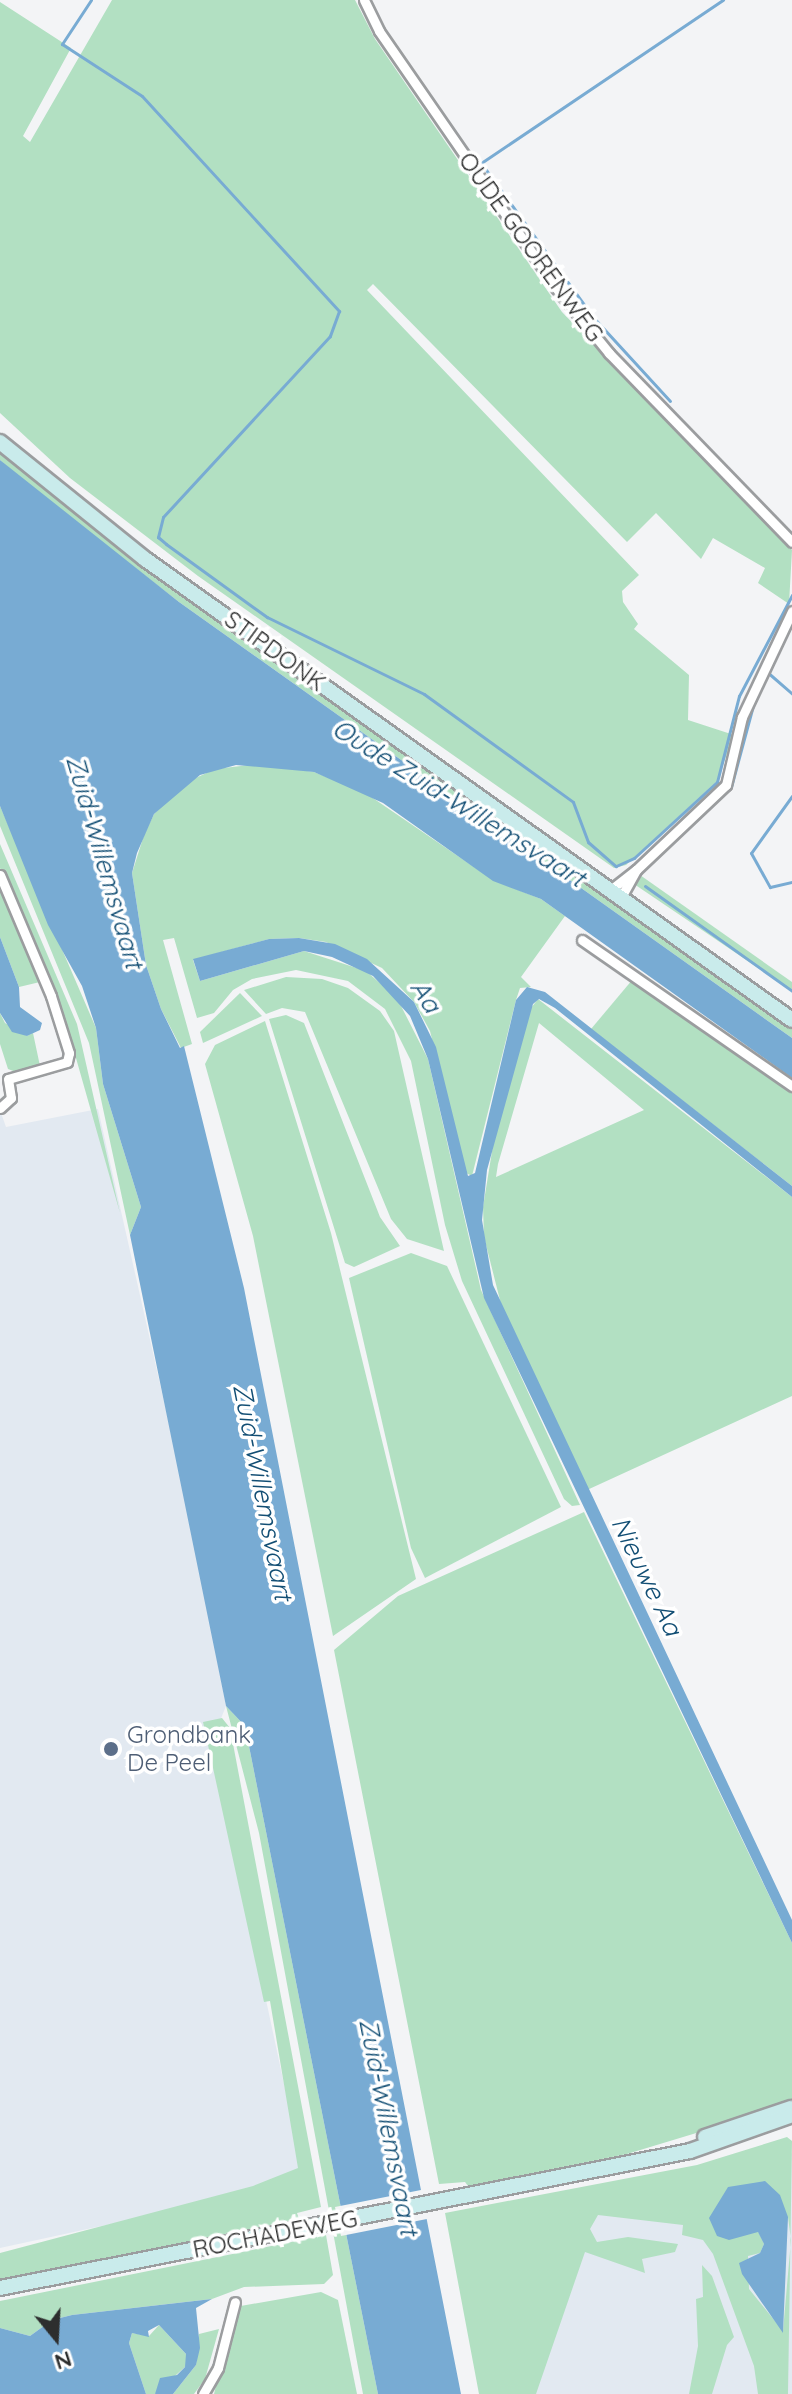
<!DOCTYPE html>
<html>
<head>
<meta charset="utf-8">
<style>
  body { margin:0 }
  #map { position:relative; width:792px; height:2394px; overflow:hidden; background:#f3f4f6; font-family:Quicksand,sans-serif }
  div>[style] { position:absolute }
  .built>* { inset:0; background:#e2e9f1 }
  .green>* { inset:0; background:#b2e0c2 }
  .water>* { inset:0; background:#78abd3 }
  .pier>* { inset:0; background:#f3f4f6 }
  .stream>* { height:3px; margin:-1.5px; padding:0 1.5px; transform-origin:1.5px; border-radius:1.5px; background:#78abd3 }
  .roads { filter:drop-shadow(2px 0 #9b9d9f) drop-shadow(-2px 0 #9b9d9f) drop-shadow(0 2px #9b9d9f) drop-shadow(0 -2px #9b9d9f) }
  .minor>* { height:9px; margin:-4.5px; padding:0 4.5px; transform-origin:4.5px; border-radius:4.5px; background:#fff }
  .secondary>* { height:14px; margin:-7px; padding:0 7px; transform-origin:7px; border-radius:7px; background:#c9ebeb }
  .dots>* { width:22px; height:22px; translate:-50% -50%; box-sizing:border-box; border:4px solid #fff; border-radius:50% }
  span { translate:-50% -50%; white-space:nowrap; text-align:center; line-height:1.15; -webkit-text-stroke:7px #fff; paint-order:stroke }
  .street-label { font-size:24px; color:#2d2e2e }
  .service-label { font-size:24px; color:#4e5e75 }
  .left { translate:0 -50%; text-align:left }
  .water-label { font-size:26px; color:#124e74; font-style:italic }
  .north { position:absolute; left:16px; top:2298px; width:80px; height:80px; -webkit-text-stroke:6px #fff; paint-order:stroke; rotate:162deg; font-size:22px; font-weight:700; line-height:32px; text-align:center; color:#2d2e2e }
  .north::after { content:''; display:block; margin:auto; width:28px; height:36px; background:#2d2e2e; clip-path:polygon(50% 0,100% 100%,50% 72%,0 100%) }
</style>
</head>
<body>
<div id="map">
  <div class="built">
    <div style="clip-path:polygon(98px 1109px,190px 1517px,226px 1706px,211px 1743px,305px 2182px,0 2248px,0 1110px,6px 1127px)"></div>
    <div style="clip-path:polygon(792px 2153px,792px 2394px,489px 2394px,460px 2238px)"></div>
  </div>
  <div class="green">
    <div style="clip-path:polygon(112px 0,355px 0,375px 39px,562px 312px,792px 550px,789px 604px,758px 583px,765px 568px,713px 538px,701px 559px,656px 513px,627px 542px,373px 284px,367px 290px,639px 575px,622px 591px,623px 602px,638px 624px,634px 629px,689px 675px,688px 720px,734px 735px,717px 781px,626px 865px,614px 868px,198px 576px,70px 478px,0 413px,0 2px,71px 48px,23px 136px,30px 142px)"></div>
    <div style="clip-path:polygon(0 447px,792px 1028px,792px 1038px,179px 602px,23px 481px,0 460px)"></div>
    <div style="clip-path:polygon(258px 764px,314px 772px,364px 792px,493px 880px,541px 899px,565px 916px,521px 977px,531px 987px,520px 988px,516px 1000px,472px 1176px,464px 1172px,430px 1031px,414px 1002px,382px 968px,326px 942px,299px 938px,269px 939px,193px 960px,200px 981px,304px 951px,366px 971px,397px 998px,428px 1059px,481px 1290px,580px 1505px,572px 1506px,564px 1499px,462px 1281px,445px 1225px,411px 1061px,385px 1009px,348px 981px,296px 970px,252px 979px,233px 990px,214px 1013px,197px 1018px,174px 938px,163px 940px,192px 1044px,181px 1048px,161px 1009px,146px 965px,132px 873px,144px 835px,154px 814px,185px 783px,215px 769px)"></div>
    <div style="clip-path:polygon(0 806px,96px 1028px,103px 1084px,141px 1207px,130px 1235px,89px 1043px,0 826px)"></div>
    <div style="clip-path:polygon(0 844px,77px 1024px,120px 1213px,68px 1030px,0 868px)"></div>
    <div style="clip-path:polygon(640px 875px,792px 982px,792px 991px,634px 884px)"></div>
    <div style="clip-path:polygon(0 891px,19px 936px,40px 982px,19px 987px,0 937px)"></div>
    <div style="clip-path:polygon(286px 977px,322px 979px,348px 988px,380px 1011px,394px 1031px,444px 1251px,407px 1239px,391px 1219px,305px 1012px,282px 1008px,266px 1014px,244px 990px)"></div>
    <div style="clip-path:polygon(633px 979px,792px 1092px,792px 1186px,591px 1029px)"></div>
    <div style="clip-path:polygon(240px 993px,262px 1016px,203px 1043px,200px 1032px)"></div>
    <div style="clip-path:polygon(evenodd,538px 999px,792px 1197px,792px 1396px,587px 1490px,502px 1308px,484px 1237px,483px 1207px,494px 1139px,531px 1008px,538px 999px,539px 1023px,644px 1110px,496px 1177px,498px 1164px,539px 1023px)"></div>
    <div style="clip-path:polygon(0 1013px,5px 1023px,27px 1036px,33px 1033px,40px 1066px,16px 1072px,8px 1069px,0 1044px)"></div>
    <div style="clip-path:polygon(286px 1015px,304px 1023px,380px 1217px,400px 1246px,354px 1267px,345px 1263px,269px 1019px)"></div>
    <div style="clip-path:polygon(265px 1021px,331px 1233px,416px 1579px,333px 1636px,253px 1236px,205px 1064px,215px 1045px)"></div>
    <div style="clip-path:polygon(411px 1253px,447px 1266px,561px 1507px,425px 1578px,411px 1548px,349px 1278px)"></div>
    <div style="clip-path:polygon(584px 1512px,792px 1943px,792px 2104px,627px 2154px,468px 2186px,465px 2182px,439px 2184px,334px 1650px,398px 1596px)"></div>
    <div style="clip-path:polygon(226px 1706px,245px 1726px,378px 2394px,363px 2394px,259px 1833px)"></div>
    <div style="clip-path:polygon(222px 1718px,230px 1728px,321px 2207px,297px 2213px,299px 2219px,0 2280px,0 2253px,253px 2186px,298px 2168px,270px 2001px,264px 2002px,203px 1722px)"></div>
    <div style="clip-path:polygon(evenodd,787px 2137px,792px 2141px,788px 2394px,758px 2394px,754px 2366px,713px 2254px,703px 2240px,682px 2235px,683px 2225px,598px 2215px,590px 2229px,597px 2242px,628px 2237px,678px 2244px,675px 2252px,642px 2259px,645px 2273px,585px 2252px,536px 2394px,479px 2394px,445px 2213px,697px 2165px,787px 2137px,788px 2217px,791px 2240px,783px 2331px,749px 2289px,748px 2256px,760px 2253px,764px 2244px,758px 2231px,749px 2231px,788px 2217px)"></div>
    <div style="clip-path:polygon(326px 2235px,333px 2275px,324px 2284px,244px 2287px,212px 2299px,72px 2315px,52px 2320px,30px 2336px,0 2328px,0 2301px)"></div>
    <div style="clip-path:polygon(702px 2265px,712px 2276px,734px 2337px,727px 2345px,712px 2394px,689px 2394px,698px 2346px,696px 2299px,703px 2297px)"></div>
    <div style="clip-path:polygon(321px 2292px,338px 2300px,357px 2394px,214px 2394px,235px 2307px)"></div>
    <div style="clip-path:polygon(159px 2325px,186px 2354px,186px 2366px,155px 2394px,146px 2394px,129px 2343px,132px 2333px,149px 2336px)"></div>
    <div style="clip-path:polygon(219px 2329px,205px 2379px,194px 2394px,173px 2394px,196px 2365px,199px 2334px)"></div>
  </div>
  <div class="water">
    <div style="clip-path:polygon(0 460px,179px 602px,792px 1038px,792px 1078px,541px 899px,493px 881px,383px 803px,314px 772px,236px 765px,200px 775px,154px 814px,137px 853px,132px 873px,146px 965px,161px 1009px,180px 1048px,184px 1046px,244px 1288px,461px 2394px,378px 2394px,245px 1726px,226px 1706px,130px 1235px,141px 1207px,103px 1084px,96px 1028px,82px 986px,48px 925px,0 806px)"></div>
    <div style="clip-path:polygon(0 937px,19px 987px,20px 1007px,42px 1023px,40px 1030px,27px 1036px,12px 1032px,0 1013px)"></div>
    <div style="clip-path:polygon(299px 938px,335px 944px,367px 959px,414px 1002px,436px 1047px,468px 1176px,475px 1173px,516px 1000px,527px 987px,545px 992px,792px 1186px,792px 1197px,555px 1008px,539px 999px,533px 1004px,487px 1170px,482px 1220px,493px 1285px,792px 1920px,792px 1943px,484px 1298px,428px 1059px,410px 1016px,373px 976px,332px 957px,304px 951px,200px 981px,193px 959px,269px 939px)"></div>
    <div style="clip-path:polygon(765px 2181px,780px 2195px,788px 2217px,783px 2333px,742px 2274px,739px 2263px,760px 2253px,764px 2244px,758px 2232px,729px 2240px,717px 2236px,709px 2218px,728px 2187px)"></div>
    <div style="clip-path:polygon(212px 2299px,196px 2308px,200px 2348px,196px 2365px,173px 2394px,155px 2394px,160px 2378px,177px 2375px,185px 2367px,186px 2354px,159px 2325px,148px 2331px,149px 2337px,132px 2333px,129px 2343px,146px 2394px,0 2394px,0 2328px,30px 2336px,52px 2320px,72px 2315px)"></div>
  </div>
  <div class="pier">
    <div style="clip-path:polygon(426px 2189px,432px 2218px,341px 2236px,335px 2207px)"></div>
  </div>
  <div class="stream">
    <div style="left:91px;top:0;width:53px;rotate:123.4deg"></div>
    <div style="left:62px;top:44px;width:95px;rotate:33deg"></div>
    <div style="left:142px;top:96px;width:292px;rotate:47.5deg"></div>
    <div style="left:339px;top:311px;width:27px;rotate:110deg"></div>
    <div style="left:330px;top:336px;width:246px;rotate:132.7deg"></div>
    <div style="left:163px;top:517px;width:21px;rotate:104deg"></div>
    <div style="left:158px;top:537px;width:11px;rotate:41deg"></div>
    <div style="left:166px;top:544px;width:125px;rotate:35.9deg"></div>
    <div style="left:267px;top:617px;width:175px;rotate:26.1deg"></div>
    <div style="left:424px;top:694px;width:184px;rotate:35.9deg"></div>
    <div style="left:573px;top:802px;width:43px;rotate:69.4deg"></div>
    <div style="left:588px;top:842px;width:37px;rotate:41deg"></div>
    <div style="left:616px;top:866px;width:20px;rotate:-24deg"></div>
    <div style="left:634px;top:858px;width:113px;rotate:-42.5deg"></div>
    <div style="left:717px;top:782px;width:89px;rotate:-75.7deg"></div>
    <div style="left:739px;top:696px;width:114px;rotate:-62.3deg"></div>
    <div style="left:469px;top:172px;width:76px;rotate:54.6deg"></div>
    <div style="left:559px;top:299px;width:36px;rotate:51deg"></div>
    <div style="left:670px;top:401px;width:114px;rotate:-132.5deg"></div>
    <div style="left:593px;top:317px;width:190px;rotate:-126deg"></div>
    <div style="left:481px;top:163px;width:292px;rotate:-34deg"></div>
    <div style="left:766px;top:671px;width:35px;rotate:41deg"></div>
    <div style="left:731px;top:787px;width:88px;rotate:-74.9deg"></div>
    <div style="left:792px;top:796px;width:70px;rotate:125.7deg"></div>
    <div style="left:751px;top:853px;width:39px;rotate:61deg"></div>
    <div style="left:770px;top:887px;width:23px;rotate:-13deg"></div>
    <div style="left:645px;top:886px;width:181px;rotate:35.5deg"></div>
  </div>
  <div class="roads">
    <div class="minor">
      <div style="left:364px;top:0;width:34px;rotate:64deg"></div>
      <div style="left:379px;top:31px;width:312px;rotate:55.4deg"></div>
      <div style="left:556px;top:288px;width:84px;rotate:50.8deg"></div>
      <div style="left:609px;top:353px;width:263px;rotate:45.9deg"></div>
      <div style="left:0;top:875px;width:131px;rotate:67.1deg"></div>
      <div style="left:51px;top:996px;width:60px;rotate:72.5deg"></div>
      <div style="left:69px;top:1053px;width:9px;rotate:103deg"></div>
      <div style="left:67px;top:1062px;width:61px;rotate:163.9deg"></div>
      <div style="left:8px;top:1079px;width:19px;rotate:81deg"></div>
      <div style="left:11px;top:1098px;width:15px;rotate:138deg"></div>
      <div style="left:609px;top:891px;width:34px;rotate:-38deg"></div>
      <div style="left:620px;top:899px;width:33px;rotate:-61deg"></div>
      <div style="left:636px;top:870px;width:124px;rotate:-43.4deg"></div>
      <div style="left:726px;top:785px;width:70px;rotate:-76.8deg"></div>
      <div style="left:742px;top:717px;width:117px;rotate:-64.7deg"></div>
      <div style="left:582px;top:940px;width:256px;rotate:34.8deg"></div>
      <div style="left:203px;top:2394px;width:30px;rotate:-60deg"></div>
      <div style="left:218px;top:2368px;width:68px;rotate:-75.6deg"></div>
    </div>
    <div class="secondary">
      <div style="left:0;top:442px;width:186px;rotate:38.9deg"></div>
      <div style="left:145px;top:559px;width:794px;rotate:35.47deg"></div>
      <div style="left:705px;top:2137px;width:91px;rotate:-18.6deg"></div>
      <div style="left:0;top:2288px;width:703px;rotate:-11.23deg"></div>
      <div style="left:690px;top:2151px;width:108px;rotate:-19.4deg"></div>
    </div>
  </div>
  <div class="dots">
    <div style="left:111px;top:1749px;background:#5c6f8a"></div>
  </div>
  <div class="street-label">
    <span style="left:531px;top:247px;rotate:54deg">OUDE GOORENWEG</span>
    <span style="left:275px;top:651px;rotate:36deg">STIPDONK</span>
    <span style="left:275px;top:2234px;rotate:-11deg">ROCHADEWEG</span>
  </div>
  <div class="service-label">
    <span class="left" style="left:127px;top:1749px">Grondbank<br>De Peel</span>
  </div>
  <div class="water-label">
    <span style="left:459px;top:803px;rotate:32deg">Oude Zuid-Willemsvaart</span>
    <span style="left:105px;top:862px;rotate:74deg">Zuid-Willemsvaart</span>
    <span style="left:426px;top:996px;rotate:57deg">Aa</span>
    <span style="left:263px;top:1492px;rotate:79deg">Zuid-Willemsvaart</span>
    <span style="left:647px;top:1576px;rotate:64deg">Nieuwe Aa</span>
    <span style="left:389px;top:2127px;rotate:79deg">Zuid-Willemsvaart</span>
  </div>
  <div class="north">N</div>
</div>
</body>
</html>
